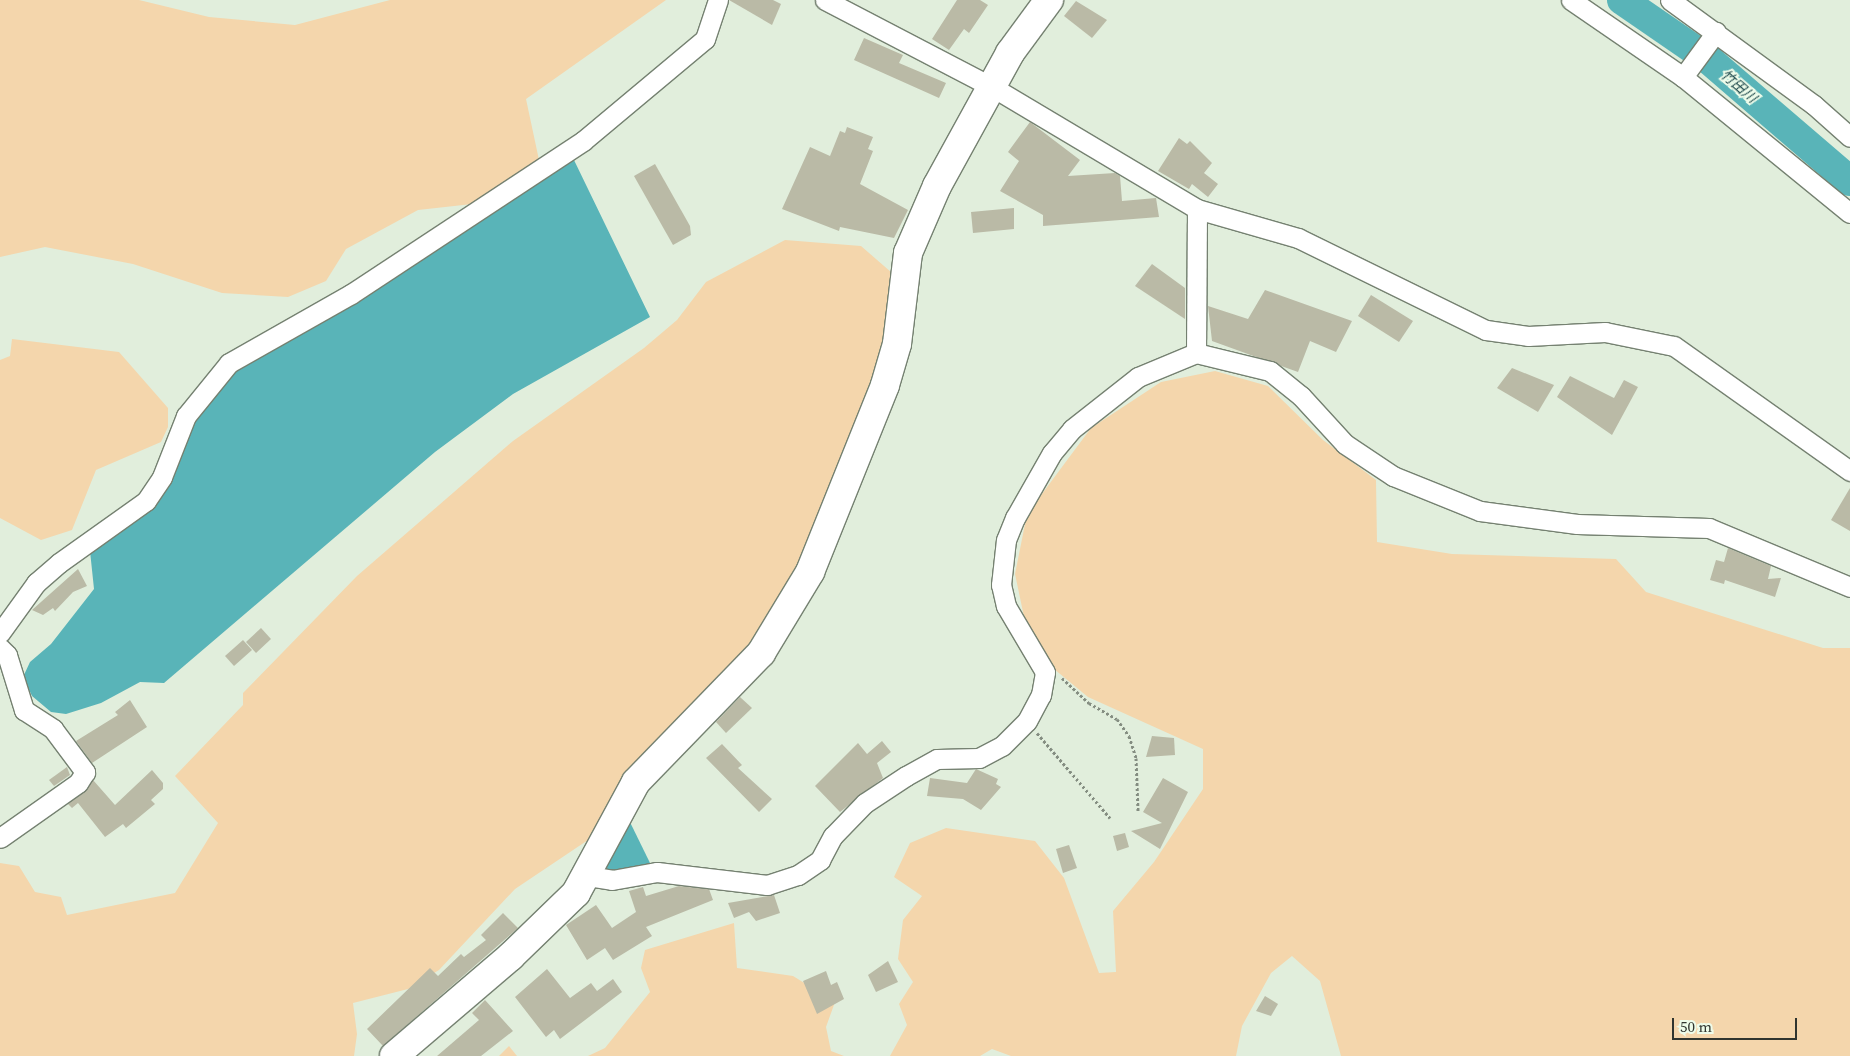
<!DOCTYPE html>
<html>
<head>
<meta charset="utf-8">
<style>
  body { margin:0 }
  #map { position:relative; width:1850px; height:1056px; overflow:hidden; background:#e1eedc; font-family:"Source Serif 4","Noto Sans JP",serif }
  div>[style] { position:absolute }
  .green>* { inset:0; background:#f4d6ac }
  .water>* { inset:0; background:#59b4b8 }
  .river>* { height:30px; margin:-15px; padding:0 15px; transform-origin:15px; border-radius:15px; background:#59b4b8 }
  .building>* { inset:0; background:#babaa6 }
  .path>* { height:3px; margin-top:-1.5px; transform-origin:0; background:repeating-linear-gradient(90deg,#848d81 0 2.5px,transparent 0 5px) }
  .roads { filter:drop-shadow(1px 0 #758171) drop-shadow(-1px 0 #758171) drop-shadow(0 1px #758171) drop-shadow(0 -1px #758171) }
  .street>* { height:19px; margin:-9.5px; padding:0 9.5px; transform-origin:9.5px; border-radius:9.5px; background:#fff }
  .secondary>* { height:28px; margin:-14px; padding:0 14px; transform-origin:14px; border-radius:14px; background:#fff }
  span { translate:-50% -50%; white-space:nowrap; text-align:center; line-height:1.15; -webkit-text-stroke:4px #eefcea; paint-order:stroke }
  .water-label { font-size:14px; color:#265052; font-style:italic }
  .scale { position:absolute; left:1672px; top:1018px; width:125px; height:22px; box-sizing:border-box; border:2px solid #30352f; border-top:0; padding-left:6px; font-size:15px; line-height:18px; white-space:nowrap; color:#30352f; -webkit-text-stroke:4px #eefcea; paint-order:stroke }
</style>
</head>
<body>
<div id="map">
  <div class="green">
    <div style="clip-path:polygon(0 0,139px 0,209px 17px,295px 25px,390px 0,666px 0,526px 99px,539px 160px,481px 203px,418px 210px,346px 249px,326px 281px,288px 297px,222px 293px,133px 264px,45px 247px,0 257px)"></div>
    <div style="clip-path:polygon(785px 240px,861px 246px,899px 279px,882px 385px,808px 562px,749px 654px,594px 836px,515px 889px,439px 970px,408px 989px,353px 1003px,357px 1034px,354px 1056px,0 1056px,0 863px,19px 866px,35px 892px,61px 897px,67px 915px,175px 893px,218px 823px,175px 776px,243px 705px,243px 693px,357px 576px,513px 441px,644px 348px,677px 320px,706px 282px)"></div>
    <div style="clip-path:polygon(12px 339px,119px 352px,168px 408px,168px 427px,161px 442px,96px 470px,72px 530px,41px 540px,0 518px,0 360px,10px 356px)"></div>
    <div style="clip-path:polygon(1215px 371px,1268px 386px,1323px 440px,1376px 480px,1377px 542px,1452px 554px,1616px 559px,1646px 592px,1823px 648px,1850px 648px,1850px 1056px,1341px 1056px,1320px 981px,1292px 956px,1271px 973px,1242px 1026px,1236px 1056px,1011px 1056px,992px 1049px,980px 1056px,890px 1056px,907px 1025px,899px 1004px,913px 982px,898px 959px,903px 920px,922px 896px,894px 877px,910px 843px,946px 828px,1035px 841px,1064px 878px,1099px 973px,1116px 972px,1113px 911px,1154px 862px,1203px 789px,1203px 749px,1088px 697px,1048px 664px,1027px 631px,1015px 574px,1027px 514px,1091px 428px,1161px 382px)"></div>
    <div style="clip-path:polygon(734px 923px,737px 968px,793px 976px,835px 1002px,826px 1027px,831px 1051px,844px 1056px,588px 1056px,605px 1048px,650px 992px,641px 968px,645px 950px)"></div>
    <div style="clip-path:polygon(509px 1046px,517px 1056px,499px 1056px)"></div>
  </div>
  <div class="water">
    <div style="clip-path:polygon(573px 158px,650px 317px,513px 394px,435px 452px,164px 683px,140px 682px,101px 703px,66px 714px,51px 712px,32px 696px,23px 677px,30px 662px,51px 644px,94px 589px,90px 551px,147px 513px,161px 494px,190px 423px,229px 374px,409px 269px)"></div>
    <div style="clip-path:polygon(627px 816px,650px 863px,624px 873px,600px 870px)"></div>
  </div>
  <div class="river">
    <div style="left:1622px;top:0;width:104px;rotate:34.5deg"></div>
    <div style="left:1708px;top:59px;width:187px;rotate:40.7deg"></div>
  </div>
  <div class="building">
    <div style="clip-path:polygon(729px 0,773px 0,781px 4px,772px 25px)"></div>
    <div style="clip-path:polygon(957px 0,980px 0,988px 5px,969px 33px,964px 29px,949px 50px,932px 39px)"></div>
    <div style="clip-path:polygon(1076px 1px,1107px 20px,1092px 38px,1064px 16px)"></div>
    <div style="clip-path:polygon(864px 38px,903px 55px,899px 63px,946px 83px,939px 98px,854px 60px)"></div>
    <div style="clip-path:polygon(1030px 122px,1080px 160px,1068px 176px,1115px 173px,1120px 176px,1122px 201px,1156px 198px,1159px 217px,1043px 226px,1043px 215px,1000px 191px,1019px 161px,1008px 152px)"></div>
    <div style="clip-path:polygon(847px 127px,873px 137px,868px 149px,873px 151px,860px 184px,908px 210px,894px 238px,840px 227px,839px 231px,782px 209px,810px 147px,830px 156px,840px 131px,845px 133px)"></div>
    <div style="clip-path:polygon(1179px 138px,1187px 144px,1190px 141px,1212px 163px,1204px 173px,1218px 184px,1208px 197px,1192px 184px,1189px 189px,1158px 171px)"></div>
    <div style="clip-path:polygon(655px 164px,690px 226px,691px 235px,673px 245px,634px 176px)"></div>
    <div style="clip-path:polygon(1014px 208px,1014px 229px,973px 233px,971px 212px)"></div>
    <div style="clip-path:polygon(1152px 264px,1185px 288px,1185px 319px,1135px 286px)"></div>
    <div style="clip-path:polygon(1265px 290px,1352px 321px,1336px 352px,1310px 341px,1298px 372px,1212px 341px,1208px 306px,1248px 319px)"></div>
    <div style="clip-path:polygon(1371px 295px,1413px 321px,1399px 342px,1358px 316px)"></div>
    <div style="clip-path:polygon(1512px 368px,1554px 385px,1538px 412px,1497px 388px)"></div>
    <div style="clip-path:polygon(1570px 376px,1614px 398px,1624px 380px,1638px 387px,1612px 435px,1557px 397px)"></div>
    <div style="clip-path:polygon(1850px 488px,1850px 531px,1831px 520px)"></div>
    <div style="clip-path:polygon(1728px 548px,1771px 566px,1768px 579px,1781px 578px,1775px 597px,1725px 580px,1724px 584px,1710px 580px,1716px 560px,1724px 562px)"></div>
    <div style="clip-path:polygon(78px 569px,87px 586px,73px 592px,55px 611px,53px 608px,43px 615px,32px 610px)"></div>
    <div style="clip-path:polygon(261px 628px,271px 639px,256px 653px,246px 642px)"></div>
    <div style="clip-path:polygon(243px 640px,252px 650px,234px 666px,225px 656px)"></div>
    <div style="clip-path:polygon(740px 697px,752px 708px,726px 733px,716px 722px)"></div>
    <div style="clip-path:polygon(130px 700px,147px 727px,92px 763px,76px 741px,118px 715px,115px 712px)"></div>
    <div style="clip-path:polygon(1152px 736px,1174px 738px,1175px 755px,1146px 757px)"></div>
    <div style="clip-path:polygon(882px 741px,891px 752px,877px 763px,883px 778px,840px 812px,815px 786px,858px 743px,867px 754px)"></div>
    <div style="clip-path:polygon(722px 744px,742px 765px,738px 768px,772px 799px,759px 812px,706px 758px)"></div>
    <div style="clip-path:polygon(67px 767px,70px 775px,54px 786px,49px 780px)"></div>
    <div style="clip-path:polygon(976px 769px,998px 779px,996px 784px,1001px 787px,981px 810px,963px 799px,927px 796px,930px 778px,967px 783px)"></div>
    <div style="clip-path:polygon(152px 770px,163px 783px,163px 789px,151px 800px,155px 804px,126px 828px,123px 824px,105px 837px,78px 803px,72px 808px,68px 804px,93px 780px,115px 805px)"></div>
    <div style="clip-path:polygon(1163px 778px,1188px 792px,1160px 849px,1131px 831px,1162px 823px,1143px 812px)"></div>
    <div style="clip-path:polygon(1125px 833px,1129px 847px,1117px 851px,1113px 836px)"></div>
    <div style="clip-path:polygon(1069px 845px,1077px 868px,1063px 873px,1056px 849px)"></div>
    <div style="clip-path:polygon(679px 886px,709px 889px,713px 900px,646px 927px,652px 936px,613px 960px,605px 948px,587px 960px,566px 925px,596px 905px,612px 928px,636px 912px,629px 891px,643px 887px,646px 896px)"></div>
    <div style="clip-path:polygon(774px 895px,780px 913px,756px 921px,749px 912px,734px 918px,728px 903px)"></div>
    <div style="clip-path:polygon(503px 913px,518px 928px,383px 1046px,367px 1029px,430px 968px,438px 976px,461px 954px,464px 957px,486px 940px,481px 935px)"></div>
    <div style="clip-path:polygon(888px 961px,898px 982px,876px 992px,868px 975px)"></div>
    <div style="clip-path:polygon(547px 969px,570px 998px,591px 983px,597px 991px,613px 979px,622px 992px,560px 1039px,554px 1030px,546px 1037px,515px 997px)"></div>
    <div style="clip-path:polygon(826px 971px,831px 985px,837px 982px,844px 999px,817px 1014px,803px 981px)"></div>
    <div style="clip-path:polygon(1265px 996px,1278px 1004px,1271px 1016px,1256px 1011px)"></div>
    <div style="clip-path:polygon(485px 1000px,513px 1031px,481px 1056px,437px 1056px,479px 1020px,472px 1013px)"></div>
  </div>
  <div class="path">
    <div style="left:1062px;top:678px;width:37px;rotate:43deg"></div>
    <div style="left:1089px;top:703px;width:32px;rotate:30deg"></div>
    <div style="left:1117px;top:719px;width:21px;rotate:55deg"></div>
    <div style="left:1129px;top:736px;width:23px;rotate:72deg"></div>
    <div style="left:1136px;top:758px;width:53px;rotate:87.8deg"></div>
    <div style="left:1037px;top:733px;width:112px;rotate:49.3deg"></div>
  </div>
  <div class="roads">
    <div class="street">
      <div style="left:825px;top:0;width:191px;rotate:27.5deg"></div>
      <div style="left:994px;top:88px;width:236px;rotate:30.8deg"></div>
      <div style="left:1197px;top:209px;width:105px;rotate:16deg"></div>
      <div style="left:1298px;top:238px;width:209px;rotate:26.1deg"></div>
      <div style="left:1486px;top:330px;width:42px;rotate:8.1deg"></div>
      <div style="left:1528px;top:336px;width:77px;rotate:-3deg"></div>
      <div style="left:1605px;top:332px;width:70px;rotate:11.5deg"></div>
      <div style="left:1674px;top:346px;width:216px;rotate:35.4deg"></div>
      <div style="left:1571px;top:0;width:136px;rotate:34.5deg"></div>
      <div style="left:1683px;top:77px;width:215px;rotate:39.2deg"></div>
      <div style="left:1670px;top:0;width:178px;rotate:36.1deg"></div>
      <div style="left:1814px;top:105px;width:48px;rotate:41.6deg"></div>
      <div style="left:1683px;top:77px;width:56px;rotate:-53.7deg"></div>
      <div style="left:1196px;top:353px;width:144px;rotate:-89.6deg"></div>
      <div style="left:0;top:633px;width:62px;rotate:-54.2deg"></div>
      <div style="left:36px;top:583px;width:30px;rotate:-41deg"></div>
      <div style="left:59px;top:563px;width:107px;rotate:-35.5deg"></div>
      <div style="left:146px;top:501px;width:29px;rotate:-56deg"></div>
      <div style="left:162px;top:477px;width:66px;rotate:-68.5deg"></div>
      <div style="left:186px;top:416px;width:68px;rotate:-50.9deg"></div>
      <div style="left:229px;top:363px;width:140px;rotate:-29.5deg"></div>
      <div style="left:351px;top:294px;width:278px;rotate:-33.4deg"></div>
      <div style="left:583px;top:141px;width:159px;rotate:-39.9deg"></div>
      <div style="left:705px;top:39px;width:41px;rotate:-71.6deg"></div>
      <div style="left:0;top:648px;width:10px;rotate:45deg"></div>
      <div style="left:7px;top:655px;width:58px;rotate:72.8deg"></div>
      <div style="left:24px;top:710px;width:35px;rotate:33deg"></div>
      <div style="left:53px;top:729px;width:54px;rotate:53.3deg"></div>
      <div style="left:85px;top:772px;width:13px;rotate:122deg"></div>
      <div style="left:78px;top:783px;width:95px;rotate:144.8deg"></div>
      <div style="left:588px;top:876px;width:24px;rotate:9deg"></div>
      <div style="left:612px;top:880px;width:46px;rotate:-10.1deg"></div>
      <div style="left:657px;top:872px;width:111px;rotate:6.7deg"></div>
      <div style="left:767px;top:885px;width:33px;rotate:-18deg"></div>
      <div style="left:798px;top:875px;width:27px;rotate:-34deg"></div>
      <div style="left:820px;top:860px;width:27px;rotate:-62deg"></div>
      <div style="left:833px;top:836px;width:46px;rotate:-45.9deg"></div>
      <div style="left:865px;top:803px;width:49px;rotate:-33.4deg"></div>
      <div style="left:906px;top:776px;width:35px;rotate:-29deg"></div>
      <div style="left:937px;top:759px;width:42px;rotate:-1.4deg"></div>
      <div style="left:979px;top:758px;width:26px;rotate:-28deg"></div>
      <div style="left:1002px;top:746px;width:35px;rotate:-45deg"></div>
      <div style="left:1027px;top:721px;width:30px;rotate:-62deg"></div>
      <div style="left:1041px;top:695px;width:23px;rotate:-80deg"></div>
      <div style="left:1045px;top:672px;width:77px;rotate:-120.6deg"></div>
      <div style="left:1006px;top:606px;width:22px;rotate:-103deg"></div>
      <div style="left:1001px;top:585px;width:45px;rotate:-83.7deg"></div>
      <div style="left:1006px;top:540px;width:24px;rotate:-68deg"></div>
      <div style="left:1015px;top:518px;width:75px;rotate:-60.4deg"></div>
      <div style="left:1052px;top:453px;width:31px;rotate:-50deg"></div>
      <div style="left:1072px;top:429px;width:84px;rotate:-38.2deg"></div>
      <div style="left:1138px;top:377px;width:63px;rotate:-22.5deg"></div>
      <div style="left:1196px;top:353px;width:76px;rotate:13.7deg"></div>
      <div style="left:1270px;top:371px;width:40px;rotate:39deg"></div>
      <div style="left:1301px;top:396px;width:65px;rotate:47.5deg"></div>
      <div style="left:1345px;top:444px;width:58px;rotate:33.7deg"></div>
      <div style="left:1393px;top:476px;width:94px;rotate:21.9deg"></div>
      <div style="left:1480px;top:511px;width:98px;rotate:7.6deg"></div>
      <div style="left:1577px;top:524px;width:132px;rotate:1.7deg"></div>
      <div style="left:1709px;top:528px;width:153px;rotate:22.7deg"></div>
    </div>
    <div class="secondary">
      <div style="left:394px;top:1056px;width:153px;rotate:-40.5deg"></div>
      <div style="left:510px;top:957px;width:92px;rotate:-44.1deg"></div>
      <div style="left:576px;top:893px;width:126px;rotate:-61.6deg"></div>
      <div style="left:636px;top:782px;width:180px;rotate:-45.9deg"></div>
      <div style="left:761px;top:653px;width:95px;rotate:-58.8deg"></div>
      <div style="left:810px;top:572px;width:201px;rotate:-68.1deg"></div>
      <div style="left:885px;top:385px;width:43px;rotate:-73.7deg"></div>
      <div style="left:897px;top:344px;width:92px;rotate:-83.1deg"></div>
      <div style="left:908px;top:253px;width:73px;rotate:-66.6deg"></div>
      <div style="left:937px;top:186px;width:152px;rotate:-61.2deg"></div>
      <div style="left:1010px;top:53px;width:66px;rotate:-53.7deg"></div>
    </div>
  </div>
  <div class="water-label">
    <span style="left:1739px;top:86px;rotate:41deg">竹田川</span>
  </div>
  <div class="scale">50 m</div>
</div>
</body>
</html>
